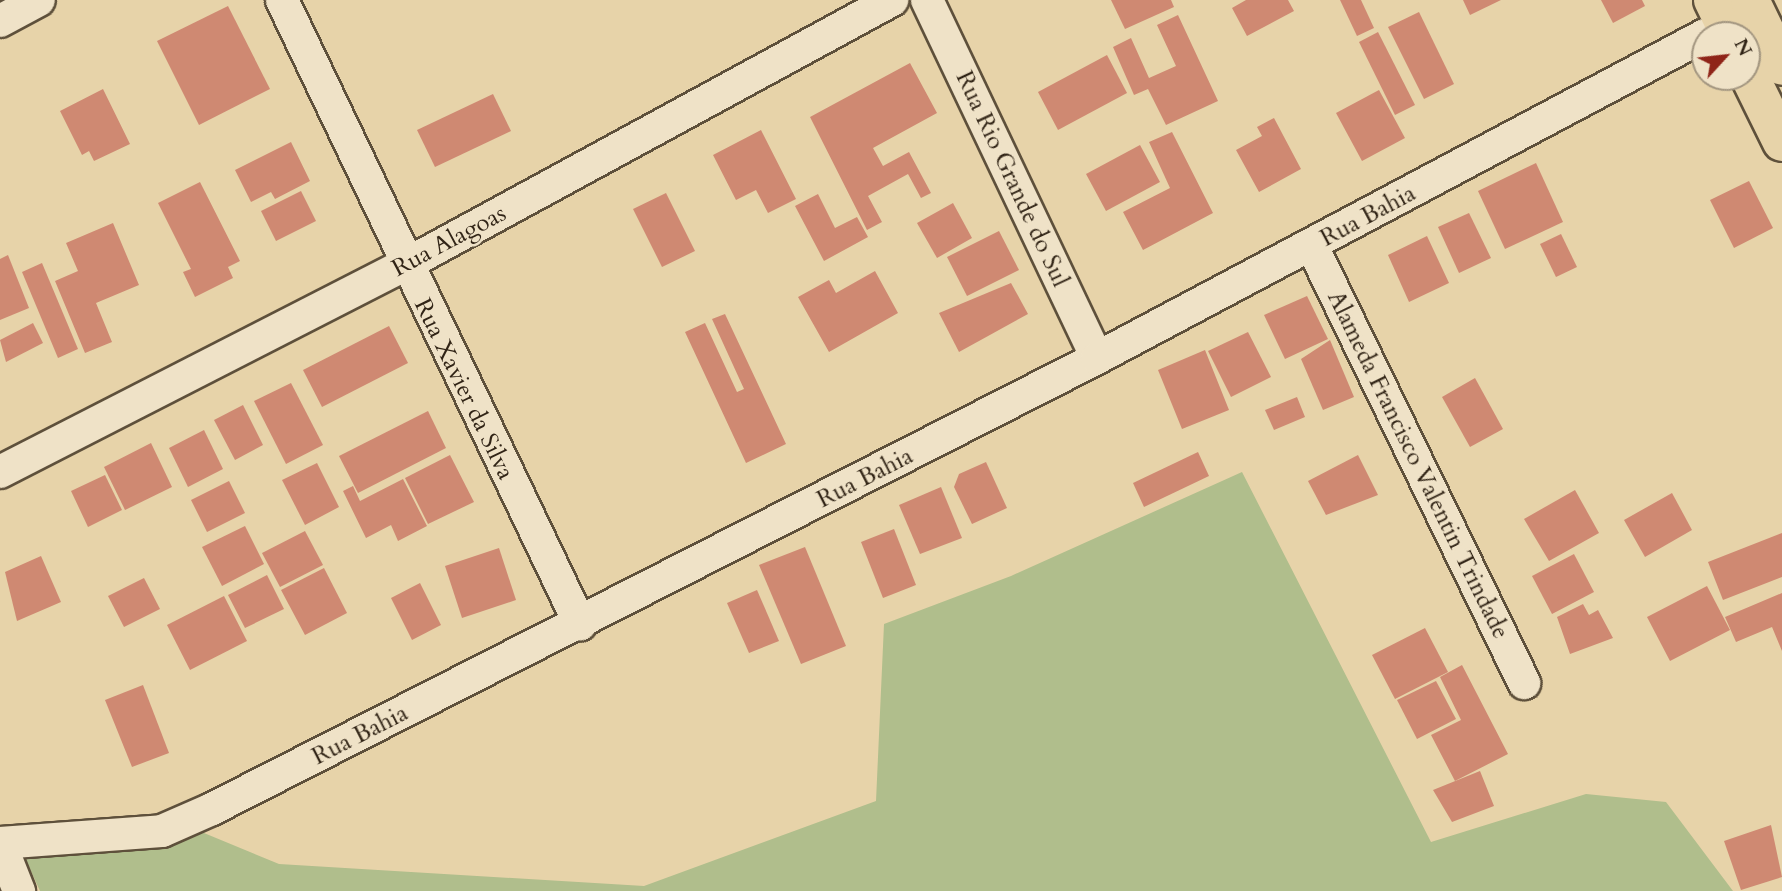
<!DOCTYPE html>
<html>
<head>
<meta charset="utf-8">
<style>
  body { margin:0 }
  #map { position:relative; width:1782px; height:891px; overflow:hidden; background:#e7d3a9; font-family:Cardo,serif }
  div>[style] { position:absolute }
  .green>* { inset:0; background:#b0be8c }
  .building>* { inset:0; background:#cf8972 }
  .roads { filter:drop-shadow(2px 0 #5e503b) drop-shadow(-2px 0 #5e503b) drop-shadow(0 2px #5e503b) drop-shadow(0 -2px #5e503b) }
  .minor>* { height:32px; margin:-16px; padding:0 16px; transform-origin:16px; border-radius:16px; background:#efe2c7 }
  .major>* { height:38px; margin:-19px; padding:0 19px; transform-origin:19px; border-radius:19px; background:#e7d3a9 }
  span { translate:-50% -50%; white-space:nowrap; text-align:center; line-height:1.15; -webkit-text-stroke:5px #efe2c7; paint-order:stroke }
  .street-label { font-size:24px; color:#312416 }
  .north { position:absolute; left:1691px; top:21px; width:70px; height:70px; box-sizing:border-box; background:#efe2c7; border:2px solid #a39680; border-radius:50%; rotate:63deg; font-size:19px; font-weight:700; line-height:28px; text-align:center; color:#312416 }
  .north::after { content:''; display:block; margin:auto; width:24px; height:32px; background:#8f2418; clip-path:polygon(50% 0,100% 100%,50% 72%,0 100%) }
</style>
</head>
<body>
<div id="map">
  <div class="green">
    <div style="clip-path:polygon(1242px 472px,1431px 842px,1586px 794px,1666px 802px,1733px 891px,40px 891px,25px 858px,204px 833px,279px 864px,644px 886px,876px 801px,884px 624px,1011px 576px)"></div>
  </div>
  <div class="building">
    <div style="clip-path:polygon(1111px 0,1171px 0,1174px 7px,1125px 29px)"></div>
    <div style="clip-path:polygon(1246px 0,1288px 0,1294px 11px,1247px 36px,1232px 8px)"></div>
    <div style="clip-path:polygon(1340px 0,1361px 0,1374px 28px,1357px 36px)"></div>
    <div style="clip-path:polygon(1463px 0,1501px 0,1470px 15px)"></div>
    <div style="clip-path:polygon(1601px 0,1642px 0,1645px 6px,1613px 23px)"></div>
    <div style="clip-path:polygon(228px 6px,270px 89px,199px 125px,157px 41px)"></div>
    <div style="clip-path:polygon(1419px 12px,1454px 84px,1424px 99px,1388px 27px)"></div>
    <div style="clip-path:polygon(1178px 15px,1218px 101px,1166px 125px,1148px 89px,1134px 95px,1113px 47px,1131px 38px,1149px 78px,1176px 66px,1157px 25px)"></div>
    <div style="clip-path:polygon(1378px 32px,1415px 105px,1395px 115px,1359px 42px)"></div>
    <div style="clip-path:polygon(1107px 55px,1127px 93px,1058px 130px,1038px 92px)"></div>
    <div style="clip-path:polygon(910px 63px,937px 113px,873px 148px,883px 166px,909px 152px,931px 193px,921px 198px,908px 174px,868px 196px,882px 222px,867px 230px,810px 117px)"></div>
    <div style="clip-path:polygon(103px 89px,130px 144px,94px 161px,89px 151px,82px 155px,60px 111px)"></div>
    <div style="clip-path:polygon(1379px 90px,1405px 138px,1362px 161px,1336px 113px)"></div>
    <div style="clip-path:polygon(493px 94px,511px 131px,435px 167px,417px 130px)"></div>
    <div style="clip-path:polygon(1274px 118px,1301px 169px,1259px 192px,1236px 150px,1262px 136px,1257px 127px)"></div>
    <div style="clip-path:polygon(761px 130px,796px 199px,768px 213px,756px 190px,736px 200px,713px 155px)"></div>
    <div style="clip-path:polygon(1172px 132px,1213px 213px,1143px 250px,1123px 212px,1170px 188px,1149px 142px)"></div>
    <div style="clip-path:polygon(291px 142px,310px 181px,275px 199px,271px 192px,251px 202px,235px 170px)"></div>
    <div style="clip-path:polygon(1140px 145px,1160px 182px,1106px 211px,1086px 174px)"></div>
    <div style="clip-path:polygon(1536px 163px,1563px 222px,1505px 249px,1478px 191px)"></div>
    <div style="clip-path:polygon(1749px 181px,1773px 228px,1734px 248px,1710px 200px)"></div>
    <div style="clip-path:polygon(200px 182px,240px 261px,228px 267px,233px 278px,195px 297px,183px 272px,191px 269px,158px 203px)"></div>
    <div style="clip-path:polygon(301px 191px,316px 221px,276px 241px,261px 211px)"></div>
    <div style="clip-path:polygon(666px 193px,695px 251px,662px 267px,633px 209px)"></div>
    <div style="clip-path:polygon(818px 194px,835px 228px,857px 217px,868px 237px,824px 261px,795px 206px)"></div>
    <div style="clip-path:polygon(953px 203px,972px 238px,937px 258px,917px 223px)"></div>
    <div style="clip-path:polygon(1469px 213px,1491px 258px,1459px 273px,1438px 227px)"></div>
    <div style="clip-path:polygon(113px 223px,139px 285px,96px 303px,112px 342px,85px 353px,55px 281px,78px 271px,66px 243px)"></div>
    <div style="clip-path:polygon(999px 231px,1019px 270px,967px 296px,947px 257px)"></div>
    <div style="clip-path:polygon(1561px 234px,1577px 267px,1556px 277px,1540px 244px)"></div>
    <div style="clip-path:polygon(1427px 236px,1449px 283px,1409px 302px,1388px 255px)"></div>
    <div style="clip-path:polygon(8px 255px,29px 308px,0 320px,0 259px)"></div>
    <div style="clip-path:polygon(42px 263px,78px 349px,58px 358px,22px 272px)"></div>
    <div style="clip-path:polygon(875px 271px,898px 313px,829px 352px,798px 297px,829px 280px,836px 293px)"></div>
    <div style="clip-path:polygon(1011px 283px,1028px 314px,959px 352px,939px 313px)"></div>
    <div style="clip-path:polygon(1307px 296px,1328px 339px,1285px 359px,1264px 315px)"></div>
    <div style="clip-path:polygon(725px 314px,786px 444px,746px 463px,685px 332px,705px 323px,737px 392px,744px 389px,712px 319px)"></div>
    <div style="clip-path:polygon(33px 323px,43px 343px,6px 362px,0 340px)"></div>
    <div style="clip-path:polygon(389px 326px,408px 363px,322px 407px,303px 370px)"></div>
    <div style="clip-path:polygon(1248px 332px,1271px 377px,1231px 397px,1208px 351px)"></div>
    <div style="clip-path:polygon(1330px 340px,1354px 397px,1323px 410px,1301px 359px)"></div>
    <div style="clip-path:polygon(1205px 350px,1229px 410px,1182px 429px,1158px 370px)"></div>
    <div style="clip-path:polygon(1475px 378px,1503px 429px,1470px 447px,1442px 397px)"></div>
    <div style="clip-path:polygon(291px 383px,323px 445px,286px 464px,254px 401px)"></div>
    <div style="clip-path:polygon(1297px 397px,1305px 417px,1274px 430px,1265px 410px)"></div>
    <div style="clip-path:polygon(243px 405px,263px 445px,235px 460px,214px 420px)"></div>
    <div style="clip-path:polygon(428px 411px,446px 448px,358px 493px,339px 456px)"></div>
    <div style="clip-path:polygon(204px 430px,223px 469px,188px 487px,169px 448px)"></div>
    <div style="clip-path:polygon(151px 443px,172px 487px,125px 510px,104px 467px)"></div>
    <div style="clip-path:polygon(1198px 452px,1209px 476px,1144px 507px,1133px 483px)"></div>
    <div style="clip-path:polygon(450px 455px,474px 502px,428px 524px,405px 478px)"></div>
    <div style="clip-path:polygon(1358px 455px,1378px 495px,1326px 515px,1308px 481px)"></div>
    <div style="clip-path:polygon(986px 462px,1007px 508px,972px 524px,954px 487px,959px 474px)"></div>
    <div style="clip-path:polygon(317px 463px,339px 507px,305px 525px,282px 480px)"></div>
    <div style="clip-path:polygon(105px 475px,122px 510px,88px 527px,71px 491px)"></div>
    <div style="clip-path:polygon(403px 479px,427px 526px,398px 541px,391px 525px,366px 538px,343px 491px,353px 486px,360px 501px)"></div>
    <div style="clip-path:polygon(229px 481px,245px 513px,207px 532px,191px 500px)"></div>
    <div style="clip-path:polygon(941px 487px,962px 538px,920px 554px,899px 505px)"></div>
    <div style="clip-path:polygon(1575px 490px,1599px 533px,1549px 561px,1524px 519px)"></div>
    <div style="clip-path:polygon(1672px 493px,1692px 530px,1645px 557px,1624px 520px)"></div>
    <div style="clip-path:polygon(245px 526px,264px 564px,222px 586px,202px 547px)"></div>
    <div style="clip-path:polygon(894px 529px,916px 585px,883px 598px,861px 542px)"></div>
    <div style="clip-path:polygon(305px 531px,323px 565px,280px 587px,262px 553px)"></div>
    <div style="clip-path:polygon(1782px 533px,1782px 577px,1723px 600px,1708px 562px)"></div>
    <div style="clip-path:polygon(805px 547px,846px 646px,801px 664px,759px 565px)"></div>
    <div style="clip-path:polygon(499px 548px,516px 600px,462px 618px,445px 566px)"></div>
    <div style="clip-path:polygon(1574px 554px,1594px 592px,1552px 614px,1532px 576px)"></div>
    <div style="clip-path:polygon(41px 556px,61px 602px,17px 621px,5px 572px)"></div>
    <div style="clip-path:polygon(324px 568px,347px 613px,305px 635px,281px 590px)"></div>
    <div style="clip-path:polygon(267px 575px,284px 609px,245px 628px,228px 595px)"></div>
    <div style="clip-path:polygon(144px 578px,160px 609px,124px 627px,108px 596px)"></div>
    <div style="clip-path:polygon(420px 583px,441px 625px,412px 640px,391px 598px)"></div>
    <div style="clip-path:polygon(1707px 586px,1730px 630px,1670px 661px,1647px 617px)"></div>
    <div style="clip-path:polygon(757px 590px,779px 641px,749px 653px,727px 603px)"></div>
    <div style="clip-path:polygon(1782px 593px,1782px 651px,1772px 627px,1736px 642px,1725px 617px)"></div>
    <div style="clip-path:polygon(224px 596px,247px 641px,190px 670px,167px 625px)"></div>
    <div style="clip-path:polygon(1583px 604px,1589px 615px,1598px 610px,1613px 638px,1570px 654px,1557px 617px)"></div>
    <div style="clip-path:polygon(1425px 628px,1448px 672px,1395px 699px,1372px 655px)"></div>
    <div style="clip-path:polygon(1462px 665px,1508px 754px,1455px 781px,1431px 735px,1461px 720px,1440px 677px)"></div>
    <div style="clip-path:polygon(1436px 681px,1456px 719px,1417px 739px,1397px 700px)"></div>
    <div style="clip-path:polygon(143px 685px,169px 753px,132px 767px,105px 700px)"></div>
    <div style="clip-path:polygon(1480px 771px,1494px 806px,1452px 822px,1433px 790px)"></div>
    <div style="clip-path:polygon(1771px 825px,1782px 877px,1741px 890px,1724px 841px)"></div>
  </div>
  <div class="roads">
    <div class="minor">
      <div style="left:282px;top:0;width:692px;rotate:64.47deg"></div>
      <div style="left:927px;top:0;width:396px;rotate:64.6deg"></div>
      <div style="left:0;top:21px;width:44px;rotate:-28.3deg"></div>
      <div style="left:1312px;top:246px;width:486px;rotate:64.1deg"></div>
      <div style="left:0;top:472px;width:453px;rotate:-27.1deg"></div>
      <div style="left:403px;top:266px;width:557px;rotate:-28.54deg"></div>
      <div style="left:0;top:843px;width:162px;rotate:-4.2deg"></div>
      <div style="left:162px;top:831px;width:55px;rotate:-23.7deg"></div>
      <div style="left:212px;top:809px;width:993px;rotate:-27deg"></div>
      <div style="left:1097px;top:358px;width:688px;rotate:-27.98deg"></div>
      <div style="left:0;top:843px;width:52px;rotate:68.4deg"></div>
    </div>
    <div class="major">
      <div style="left:1713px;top:0;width:39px;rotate:64deg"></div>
      <div style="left:1750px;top:0;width:73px;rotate:64.1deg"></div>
      <div style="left:1747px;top:71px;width:79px;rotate:63.8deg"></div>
    </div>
  </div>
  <div class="street-label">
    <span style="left:1012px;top:179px;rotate:65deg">Rua Rio Grande do Sul</span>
    <span style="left:1368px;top:216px;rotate:-28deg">Rua Bahia</span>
    <span style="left:449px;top:241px;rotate:-28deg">Rua Alagoas</span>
    <span style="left:464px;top:389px;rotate:64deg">Rua Xavier da Silva</span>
    <span style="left:1418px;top:465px;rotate:64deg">Alameda Francisco Valentin Trindade</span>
    <span style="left:865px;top:478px;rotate:-27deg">Rua Bahia</span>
    <span style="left:360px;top:735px;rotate:-27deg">Rua Bahia</span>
  </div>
  <div class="north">N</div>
</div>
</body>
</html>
